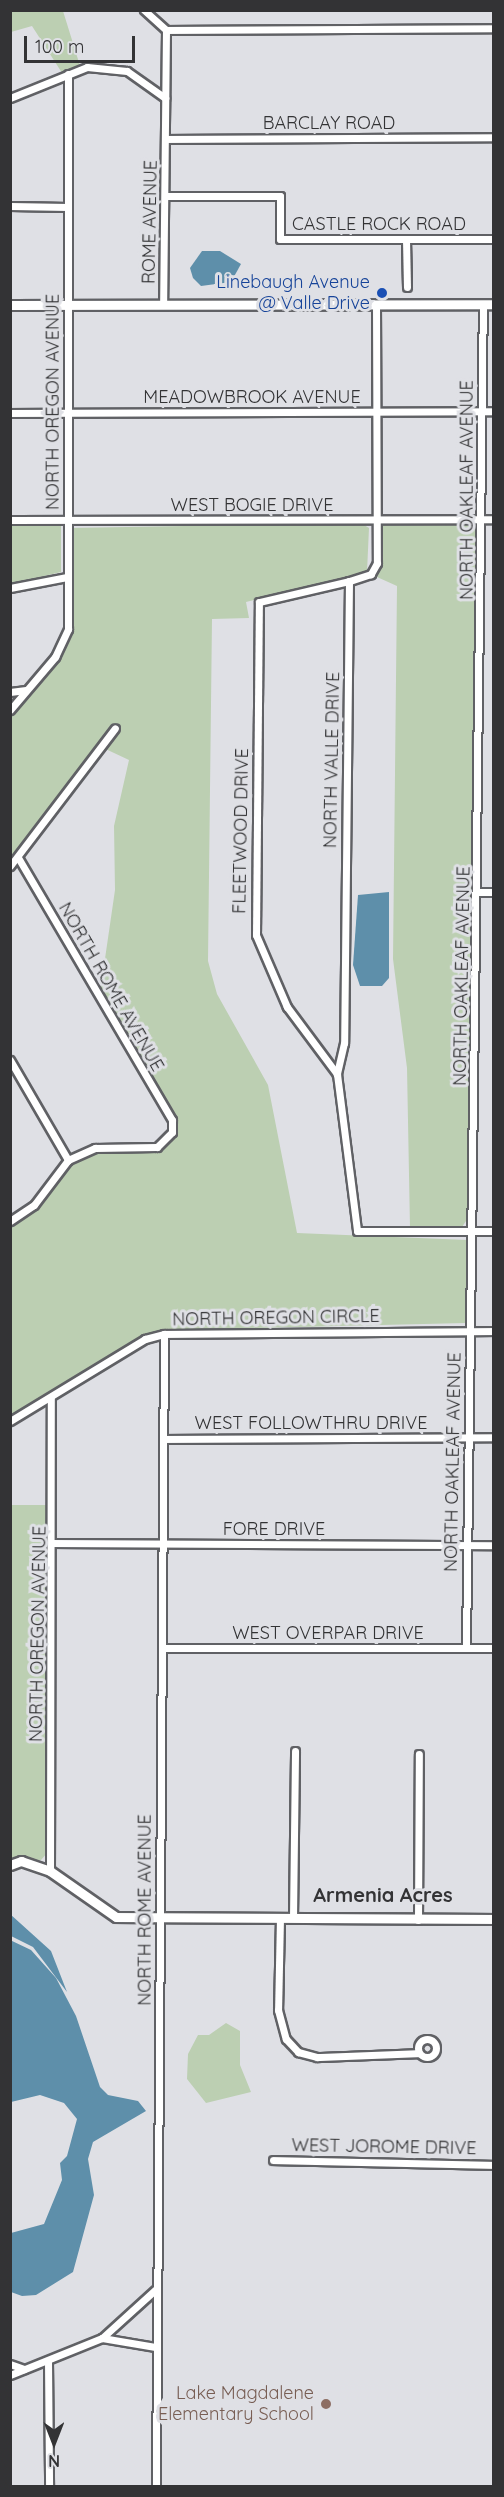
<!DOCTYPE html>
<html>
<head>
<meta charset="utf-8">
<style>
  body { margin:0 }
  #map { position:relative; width:504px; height:2497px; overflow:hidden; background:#dfe0e5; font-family:Quicksand,sans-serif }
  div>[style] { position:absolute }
  .green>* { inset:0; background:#bccfb2 }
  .water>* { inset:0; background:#5e8faa }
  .roads { filter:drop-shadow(2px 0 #606165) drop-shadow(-2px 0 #606165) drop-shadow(0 2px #606165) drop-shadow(0 -2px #606165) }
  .street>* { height:7px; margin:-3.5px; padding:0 3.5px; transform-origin:3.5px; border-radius:3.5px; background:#fff }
  .street>.ring { margin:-3.5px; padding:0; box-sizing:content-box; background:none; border:7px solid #fff; border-radius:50% }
  .secondary>* { height:9px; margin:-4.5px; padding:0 4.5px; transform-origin:4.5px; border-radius:4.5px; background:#fff }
  .dots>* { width:16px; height:16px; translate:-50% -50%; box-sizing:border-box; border:3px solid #dfe0e5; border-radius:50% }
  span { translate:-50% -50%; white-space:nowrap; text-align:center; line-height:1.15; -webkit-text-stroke:6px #dfe0e5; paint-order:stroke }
  .street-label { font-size:18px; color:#333335 }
  .transit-label { font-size:18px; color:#164399 }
  .right { translate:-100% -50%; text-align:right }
  .education-label { font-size:18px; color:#785e54 }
  .neighbourhood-label { font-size:20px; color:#333335; font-weight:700 }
  .frame { position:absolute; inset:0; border:12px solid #333335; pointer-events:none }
  .north { position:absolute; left:24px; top:2413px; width:60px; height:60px; -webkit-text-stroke:4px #dfe0e5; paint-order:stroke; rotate:180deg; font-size:16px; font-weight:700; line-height:24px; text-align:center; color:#333335 }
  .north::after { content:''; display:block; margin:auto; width:21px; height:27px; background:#333335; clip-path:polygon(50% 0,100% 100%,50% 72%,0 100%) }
  .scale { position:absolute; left:24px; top:36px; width:111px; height:27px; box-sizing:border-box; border:3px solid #333335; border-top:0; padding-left:8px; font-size:18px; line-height:21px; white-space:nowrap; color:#333335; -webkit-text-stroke:4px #dfe0e5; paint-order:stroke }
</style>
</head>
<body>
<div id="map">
  <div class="green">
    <div style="clip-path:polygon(10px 11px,63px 11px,81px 69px,64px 76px,32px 26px,11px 32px)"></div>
    <div style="clip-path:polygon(466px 521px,477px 531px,470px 1215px,462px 1227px,410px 1228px,407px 1068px,393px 959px,397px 586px,377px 577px,377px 529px,384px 523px)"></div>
    <div style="clip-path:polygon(11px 523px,61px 526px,61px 572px,11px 584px)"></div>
    <div style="clip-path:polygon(361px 523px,369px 528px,367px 572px,246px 602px,249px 618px,212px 619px,208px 961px,217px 994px,268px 1085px,297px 1233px,467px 1240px,466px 1323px,162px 1330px,11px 1417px,11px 1225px,37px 1207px,76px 1161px,103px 1151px,146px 1153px,162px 1147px,175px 1125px,100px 993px,115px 890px,114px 826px,129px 760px,97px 745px,11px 859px,10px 719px,70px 640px,70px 528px)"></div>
    <div style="clip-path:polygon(11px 1505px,50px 1505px,48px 1852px,41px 1860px,11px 1859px)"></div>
    <div style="clip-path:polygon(226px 2023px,240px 2031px,240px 2065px,251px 2092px,206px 2103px,187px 2079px,188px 2054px,198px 2035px,209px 2035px)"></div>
  </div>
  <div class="water">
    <div style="clip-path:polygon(202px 251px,220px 251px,241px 264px,231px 282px,201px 286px,193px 278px,190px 268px)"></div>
    <div style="clip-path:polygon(389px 892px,389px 978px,382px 986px,360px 986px,353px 965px,358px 895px)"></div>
    <div style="clip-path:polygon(10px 1914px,51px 1951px,67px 1992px,33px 1947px,11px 1936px)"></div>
    <div style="clip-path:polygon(10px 1940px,31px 1950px,56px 1978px,76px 2016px,100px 2087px,108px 2095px,138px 2101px,146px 2111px,93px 2142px,88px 2159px,94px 2195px,73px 2272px,36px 2295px,22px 2296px,11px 2292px,11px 2233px,44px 2224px,62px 2180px,60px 2163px,67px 2156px,77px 2119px,64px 2103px,40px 2095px,11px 2102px)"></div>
  </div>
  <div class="roads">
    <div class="street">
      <div style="left:144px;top:10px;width:30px;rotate:42deg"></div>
      <div style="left:166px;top:30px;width:275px;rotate:90.6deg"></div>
      <div style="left:166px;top:30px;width:328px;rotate:-0.3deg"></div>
      <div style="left:10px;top:98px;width:83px;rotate:-21.9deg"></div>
      <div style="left:87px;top:67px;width:40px;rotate:5.7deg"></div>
      <div style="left:127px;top:71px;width:47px;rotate:35.4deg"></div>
      <div style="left:166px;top:139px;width:328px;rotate:-0.3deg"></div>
      <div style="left:165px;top:196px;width:115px"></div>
      <div style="left:280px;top:196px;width:43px;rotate:90deg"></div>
      <div style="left:280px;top:239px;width:214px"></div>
      <div style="left:10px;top:206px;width:58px;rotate:1deg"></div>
      <div style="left:406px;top:239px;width:48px;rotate:88.8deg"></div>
      <div style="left:376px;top:304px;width:259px;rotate:89.8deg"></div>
      <div style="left:377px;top:563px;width:13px;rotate:119deg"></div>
      <div style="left:371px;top:574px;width:23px;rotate:162deg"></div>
      <div style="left:349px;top:581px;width:462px;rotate:90.6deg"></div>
      <div style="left:344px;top:1043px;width:32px;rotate:103deg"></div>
      <div style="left:337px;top:1074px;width:158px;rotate:82.7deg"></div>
      <div style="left:357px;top:1231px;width:137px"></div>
      <div style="left:10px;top:413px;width:484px;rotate:-0.2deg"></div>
      <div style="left:10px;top:520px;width:484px;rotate:-0.1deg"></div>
      <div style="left:10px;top:588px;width:58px;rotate:-10.9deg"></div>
      <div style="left:10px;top:692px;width:16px;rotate:-7deg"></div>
      <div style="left:10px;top:710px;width:70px;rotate:-49.7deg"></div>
      <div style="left:55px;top:657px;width:31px;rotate:-65deg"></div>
      <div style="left:68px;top:629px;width:555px;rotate:-90deg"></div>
      <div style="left:10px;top:866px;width:173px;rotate:-52.7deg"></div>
      <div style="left:478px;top:892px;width:16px"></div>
      <div style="left:10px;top:1060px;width:116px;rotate:59.9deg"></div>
      <div style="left:337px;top:1074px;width:84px;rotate:-126.7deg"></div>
      <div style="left:287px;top:1007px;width:78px;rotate:-113.3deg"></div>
      <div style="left:256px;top:935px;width:333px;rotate:-89.5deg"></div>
      <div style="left:259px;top:602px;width:92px;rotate:-13.1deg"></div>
      <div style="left:10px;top:1221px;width:29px;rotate:-34deg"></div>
      <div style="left:34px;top:1205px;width:56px;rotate:-52.9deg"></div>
      <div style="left:68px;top:1160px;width:30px;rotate:-24deg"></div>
      <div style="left:95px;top:1148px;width:62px;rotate:-0.9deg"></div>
      <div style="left:157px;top:1147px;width:21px;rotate:-45deg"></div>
      <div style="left:172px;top:1132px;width:12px;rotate:-90deg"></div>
      <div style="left:172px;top:1120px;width:304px;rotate:-120.4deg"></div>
      <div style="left:10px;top:1421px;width:158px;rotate:-31.3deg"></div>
      <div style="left:145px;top:1339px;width:20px;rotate:-15deg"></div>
      <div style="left:164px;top:1334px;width:330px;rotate:-0.5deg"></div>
      <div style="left:164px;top:1439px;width:330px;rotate:-0.3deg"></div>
      <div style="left:54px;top:1543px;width:440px;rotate:0.3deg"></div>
      <div style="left:162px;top:1648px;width:332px"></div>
      <div style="left:466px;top:1648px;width:1344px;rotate:-89.28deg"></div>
      <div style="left:50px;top:1871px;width:473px;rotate:-89.9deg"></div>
      <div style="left:280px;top:1918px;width:92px;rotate:91.2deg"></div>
      <div style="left:278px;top:2010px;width:30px;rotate:75deg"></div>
      <div style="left:286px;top:2039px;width:18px;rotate:47deg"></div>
      <div style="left:298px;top:2052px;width:20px;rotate:15deg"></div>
      <div style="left:317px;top:2057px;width:102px;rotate:-2.2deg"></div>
      <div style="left:293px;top:1918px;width:167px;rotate:-89.3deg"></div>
      <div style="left:418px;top:1920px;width:166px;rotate:-89.7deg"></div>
      <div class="ring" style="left:418px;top:2039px;width:11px;height:11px"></div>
      <div style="left:273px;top:2160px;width:221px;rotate:1.3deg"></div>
      <div style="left:102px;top:2338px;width:54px;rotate:9.6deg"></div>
      <div style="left:48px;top:2361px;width:125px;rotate:89.5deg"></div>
      <div style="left:10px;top:2364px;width:15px;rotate:20deg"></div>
      <div style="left:10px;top:2375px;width:99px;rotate:-21.9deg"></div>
      <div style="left:102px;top:2338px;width:72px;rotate:-42.2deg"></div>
      <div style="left:156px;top:2486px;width:1152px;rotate:-89.6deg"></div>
    </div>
    <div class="secondary">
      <div style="left:10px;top:305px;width:484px;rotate:-0.1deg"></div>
      <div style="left:10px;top:1865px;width:12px;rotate:-20deg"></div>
      <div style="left:21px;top:1861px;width:31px;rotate:19deg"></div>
      <div style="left:50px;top:1871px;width:80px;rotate:34.9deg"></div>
      <div style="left:116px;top:1917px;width:378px;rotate:0.3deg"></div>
    </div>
  </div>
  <div class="dots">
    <div style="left:382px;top:293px;background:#1a4fb4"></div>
    <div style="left:326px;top:2404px;background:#8d6e63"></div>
  </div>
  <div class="street-label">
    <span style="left:329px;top:123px">BARCLAY ROAD</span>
    <span style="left:150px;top:222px;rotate:-89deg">ROME AVENUE</span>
    <span style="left:379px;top:224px">CASTLE ROCK ROAD</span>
    <span style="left:252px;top:397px">MEADOWBROOK AVENUE</span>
    <span style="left:53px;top:402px;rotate:-90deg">NORTH OREGON AVENUE</span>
    <span style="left:467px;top:490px;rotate:-90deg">NORTH OAKLEAF AVENUE</span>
    <span style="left:252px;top:505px">WEST BOGIE DRIVE</span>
    <span style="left:332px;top:760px;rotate:-89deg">NORTH VALLE DRIVE</span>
    <span style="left:241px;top:831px;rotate:-89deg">FLEETWOOD DRIVE</span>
    <span style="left:462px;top:976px;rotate:-89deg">NORTH OAKLEAF AVENUE</span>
    <span style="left:111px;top:987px;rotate:60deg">NORTH ROME AVENUE</span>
    <span style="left:276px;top:1318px;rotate:-1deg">NORTH OREGON CIRCLE</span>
    <span style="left:311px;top:1423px">WEST FOLLOWTHRU DRIVE</span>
    <span style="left:453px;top:1462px;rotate:-89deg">NORTH OAKLEAF AVENUE</span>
    <span style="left:274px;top:1529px">FORE DRIVE</span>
    <span style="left:328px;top:1633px">WEST OVERPAR DRIVE</span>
    <span style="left:38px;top:1634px;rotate:-89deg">NORTH OREGON AVENUE</span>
    <span style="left:145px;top:1910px;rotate:-90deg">NORTH ROME AVENUE</span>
    <span style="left:384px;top:2147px;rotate:1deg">WEST JOROME DRIVE</span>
  </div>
  <div class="transit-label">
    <span class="right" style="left:370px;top:293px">Linebaugh Avenue<br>@ Valle Drive</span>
  </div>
  <div class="education-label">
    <span class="right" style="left:314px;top:2404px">Lake Magdalene<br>Elementary School</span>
  </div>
  <div class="neighbourhood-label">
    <span style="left:383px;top:1894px">Armenia Acres</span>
  </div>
  <div class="frame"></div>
  <div class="north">N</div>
  <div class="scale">100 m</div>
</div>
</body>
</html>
